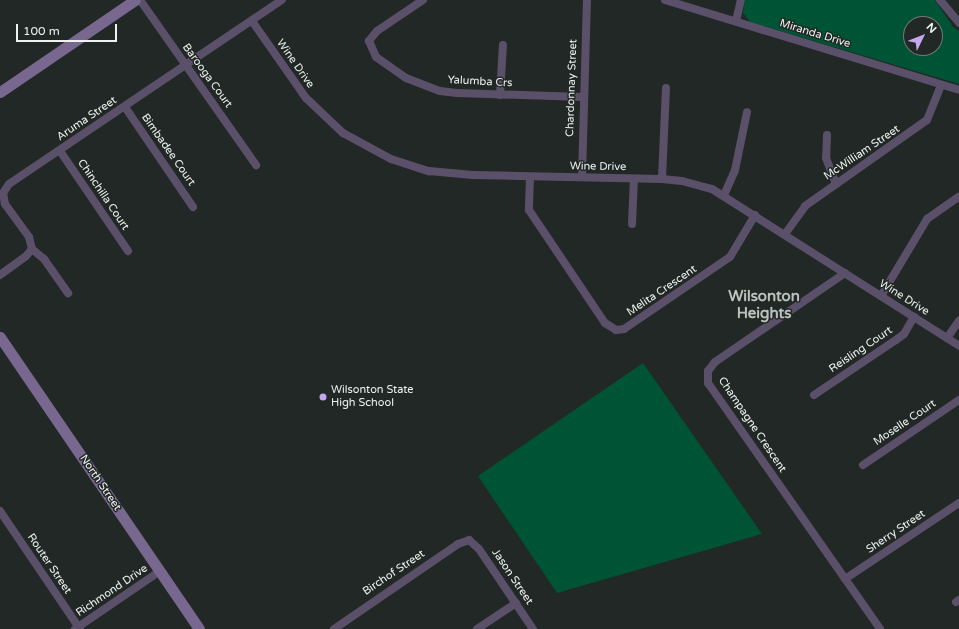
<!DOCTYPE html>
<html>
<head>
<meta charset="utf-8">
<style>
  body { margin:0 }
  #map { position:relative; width:959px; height:629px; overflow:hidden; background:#222825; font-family:"Varela Round",sans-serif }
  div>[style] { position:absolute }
  .green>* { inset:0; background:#005436 }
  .street>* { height:8px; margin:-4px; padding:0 4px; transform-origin:4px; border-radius:4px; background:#5b5069 }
  .secondary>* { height:11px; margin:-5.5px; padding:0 5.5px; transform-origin:5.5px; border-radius:5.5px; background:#78678e }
  .dots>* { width:11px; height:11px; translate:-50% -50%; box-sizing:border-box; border:2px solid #222825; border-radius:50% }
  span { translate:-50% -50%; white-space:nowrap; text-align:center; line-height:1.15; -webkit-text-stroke:3px #222825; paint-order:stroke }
  .street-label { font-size:11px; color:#eef2f0 }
  .poi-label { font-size:11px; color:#eef2f0 }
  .left { translate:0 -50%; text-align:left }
  .district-label { font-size:15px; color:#bcc3bf; font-weight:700 }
  .north { position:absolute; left:903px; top:16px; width:40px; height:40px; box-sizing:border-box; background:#222825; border:1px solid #747976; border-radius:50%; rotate:47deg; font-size:11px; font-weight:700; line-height:16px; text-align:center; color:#eef2f0 }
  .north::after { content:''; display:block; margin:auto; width:14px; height:18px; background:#c7a6ef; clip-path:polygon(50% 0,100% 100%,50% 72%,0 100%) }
  .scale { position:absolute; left:16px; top:24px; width:101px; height:18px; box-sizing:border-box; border:2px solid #eef2f0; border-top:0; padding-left:5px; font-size:12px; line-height:14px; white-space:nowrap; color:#eef2f0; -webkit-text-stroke:3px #222825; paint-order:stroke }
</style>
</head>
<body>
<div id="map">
  <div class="green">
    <div style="clip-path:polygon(evenodd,745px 0,935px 0,953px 27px,959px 31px,959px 84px,750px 22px,743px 13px,745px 0,911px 24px,935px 24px,935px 48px,911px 48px,911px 24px)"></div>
    <div style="clip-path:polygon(643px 363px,762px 534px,557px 593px,478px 476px)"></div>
  </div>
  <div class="street">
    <div style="left:140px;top:0;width:202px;rotate:54.9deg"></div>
    <div style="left:423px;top:0;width:55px;rotate:146deg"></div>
    <div style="left:377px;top:31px;width:13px;rotate:129deg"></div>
    <div style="left:369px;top:41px;width:17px;rotate:66deg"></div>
    <div style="left:376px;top:57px;width:37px;rotate:35deg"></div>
    <div style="left:406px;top:78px;width:36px;rotate:21deg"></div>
    <div style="left:440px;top:91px;width:17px;rotate:7deg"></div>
    <div style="left:457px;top:93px;width:125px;rotate:1.8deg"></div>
    <div style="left:665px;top:0;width:307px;rotate:17deg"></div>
    <div style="left:940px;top:0;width:30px;rotate:50deg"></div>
    <div style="left:252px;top:21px;width:94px;rotate:55deg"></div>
    <div style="left:306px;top:98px;width:51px;rotate:43.4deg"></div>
    <div style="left:343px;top:133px;width:55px;rotate:28.4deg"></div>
    <div style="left:391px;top:159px;width:40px;rotate:18deg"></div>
    <div style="left:429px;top:171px;width:44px;rotate:5.2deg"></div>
    <div style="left:473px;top:175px;width:189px;rotate:1.2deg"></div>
    <div style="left:662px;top:179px;width:20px;rotate:6deg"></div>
    <div style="left:682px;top:181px;width:31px;rotate:15deg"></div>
    <div style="left:712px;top:189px;width:293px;rotate:32.4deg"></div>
    <div style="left:736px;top:21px;width:22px;rotate:-77deg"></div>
    <div style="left:500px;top:95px;width:50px;rotate:-86.6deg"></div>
    <div style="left:125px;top:107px;width:121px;rotate:55.8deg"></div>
    <div style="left:827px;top:135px;width:23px;rotate:92deg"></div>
    <div style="left:826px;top:158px;width:28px;rotate:69deg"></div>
    <div style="left:60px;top:151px;width:121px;rotate:55.8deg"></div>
    <div style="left:530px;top:177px;width:33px;rotate:92deg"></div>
    <div style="left:529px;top:210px;width:136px;rotate:56.1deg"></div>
    <div style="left:605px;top:323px;width:13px;rotate:32deg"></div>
    <div style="left:616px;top:330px;width:8px;rotate:-7deg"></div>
    <div style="left:624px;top:329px;width:128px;rotate:-34.2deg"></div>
    <div style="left:730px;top:257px;width:49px;rotate:-59.2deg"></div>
    <div style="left:582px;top:177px;width:177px;rotate:-88.4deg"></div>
    <div style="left:662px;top:179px;width:91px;rotate:-87.5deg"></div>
    <div style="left:724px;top:195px;width:27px;rotate:-66deg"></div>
    <div style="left:735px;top:170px;width:59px;rotate:-78.3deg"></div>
    <div style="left:632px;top:224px;width:45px;rotate:-87.5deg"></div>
    <div style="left:785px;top:234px;width:34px;rotate:-54deg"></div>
    <div style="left:805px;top:206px;width:149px;rotate:-35.2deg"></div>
    <div style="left:927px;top:120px;width:38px;rotate:-68deg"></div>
    <div style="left:32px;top:249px;width:12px;rotate:-104deg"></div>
    <div style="left:29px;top:237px;width:41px;rotate:-126deg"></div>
    <div style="left:5px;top:204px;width:11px;rotate:-100deg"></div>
    <div style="left:3px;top:193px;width:11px;rotate:-56deg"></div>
    <div style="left:9px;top:184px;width:329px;rotate:-34deg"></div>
    <div style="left:32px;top:249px;width:16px;rotate:40deg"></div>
    <div style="left:44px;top:259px;width:42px;rotate:54.8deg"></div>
    <div style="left:845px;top:273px;width:158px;rotate:145.6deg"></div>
    <div style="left:715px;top:362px;width:11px;rotate:128deg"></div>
    <div style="left:708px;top:371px;width:12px;rotate:90deg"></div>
    <div style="left:708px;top:383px;width:300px;rotate:55deg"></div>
    <div style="left:0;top:275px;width:32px;rotate:-36deg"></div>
    <div style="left:26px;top:256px;width:9px;rotate:-49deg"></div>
    <div style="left:881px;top:296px;width:90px;rotate:-59.1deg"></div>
    <div style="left:927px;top:219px;width:39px;rotate:-35deg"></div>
    <div style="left:947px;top:338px;width:21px;rotate:-55deg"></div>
    <div style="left:814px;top:395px;width:99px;rotate:-33.9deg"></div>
    <div style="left:896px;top:340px;width:10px;rotate:-37deg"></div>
    <div style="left:904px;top:334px;width:20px;rotate:-60deg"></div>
    <div style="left:863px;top:465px;width:116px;rotate:-34.1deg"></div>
    <div style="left:0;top:511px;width:143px;rotate:55.9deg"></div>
    <div style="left:845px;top:579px;width:137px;rotate:-33.7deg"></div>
    <div style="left:956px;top:602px;width:4px;rotate:-34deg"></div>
    <div style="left:75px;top:629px;width:103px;rotate:-34.3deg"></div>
    <div style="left:334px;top:629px;width:150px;rotate:-34.4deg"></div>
    <div style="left:458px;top:544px;width:12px;rotate:-20deg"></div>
    <div style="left:469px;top:540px;width:13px;rotate:42deg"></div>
    <div style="left:479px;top:549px;width:97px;rotate:56deg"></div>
    <div style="left:477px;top:629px;width:47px;rotate:-33.7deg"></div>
  </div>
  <div class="secondary">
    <div style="left:0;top:92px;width:163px;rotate:-34.3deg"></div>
    <div style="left:0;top:337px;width:353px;rotate:55.7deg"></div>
  </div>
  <div class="dots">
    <div style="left:323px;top:397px;background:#c7a6ef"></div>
  </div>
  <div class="street-label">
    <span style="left:815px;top:34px;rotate:17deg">Miranda Drive</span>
    <span style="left:295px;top:64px;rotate:55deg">Wine Drive</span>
    <span style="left:207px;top:76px;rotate:54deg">Barooga Court</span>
    <span style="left:480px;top:82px;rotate:3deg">Yalumba Crs</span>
    <span style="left:572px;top:88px;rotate:-88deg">Chardonnay Street</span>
    <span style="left:87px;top:119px;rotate:-34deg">Aruma Street</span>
    <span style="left:168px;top:150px;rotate:55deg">Bimbadee Court</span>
    <span style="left:862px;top:153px;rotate:-34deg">McWilliam Street</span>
    <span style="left:598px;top:167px;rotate:1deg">Wine Drive</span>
    <span style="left:103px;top:195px;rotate:56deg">Chinchilla Court</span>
    <span style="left:662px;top:291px;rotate:-34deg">Melita Crescent</span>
    <span style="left:904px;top:298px;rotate:32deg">Wine Drive</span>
    <span style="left:861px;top:350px;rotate:-34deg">Reisling Court</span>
    <span style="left:905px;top:423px;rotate:-34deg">Moselle Court</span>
    <span style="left:752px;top:425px;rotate:56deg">Champagne Crescent</span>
    <span style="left:100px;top:483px;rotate:56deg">North Street</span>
    <span style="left:896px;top:532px;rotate:-34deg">Sherry Street</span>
    <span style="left:49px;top:564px;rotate:56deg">Router Street</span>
    <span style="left:394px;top:573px;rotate:-34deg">Birchof Street</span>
    <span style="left:512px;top:577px;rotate:56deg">Jason Street</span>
    <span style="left:112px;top:591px;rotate:-34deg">Richmond Drive</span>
  </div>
  <div class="poi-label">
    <span class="left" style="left:331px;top:397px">Wilsonton State<br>High School</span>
  </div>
  <div class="district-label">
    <span style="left:764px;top:305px">Wilsonton<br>Heights</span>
  </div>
  <div class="north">N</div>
  <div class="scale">100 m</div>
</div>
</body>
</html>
